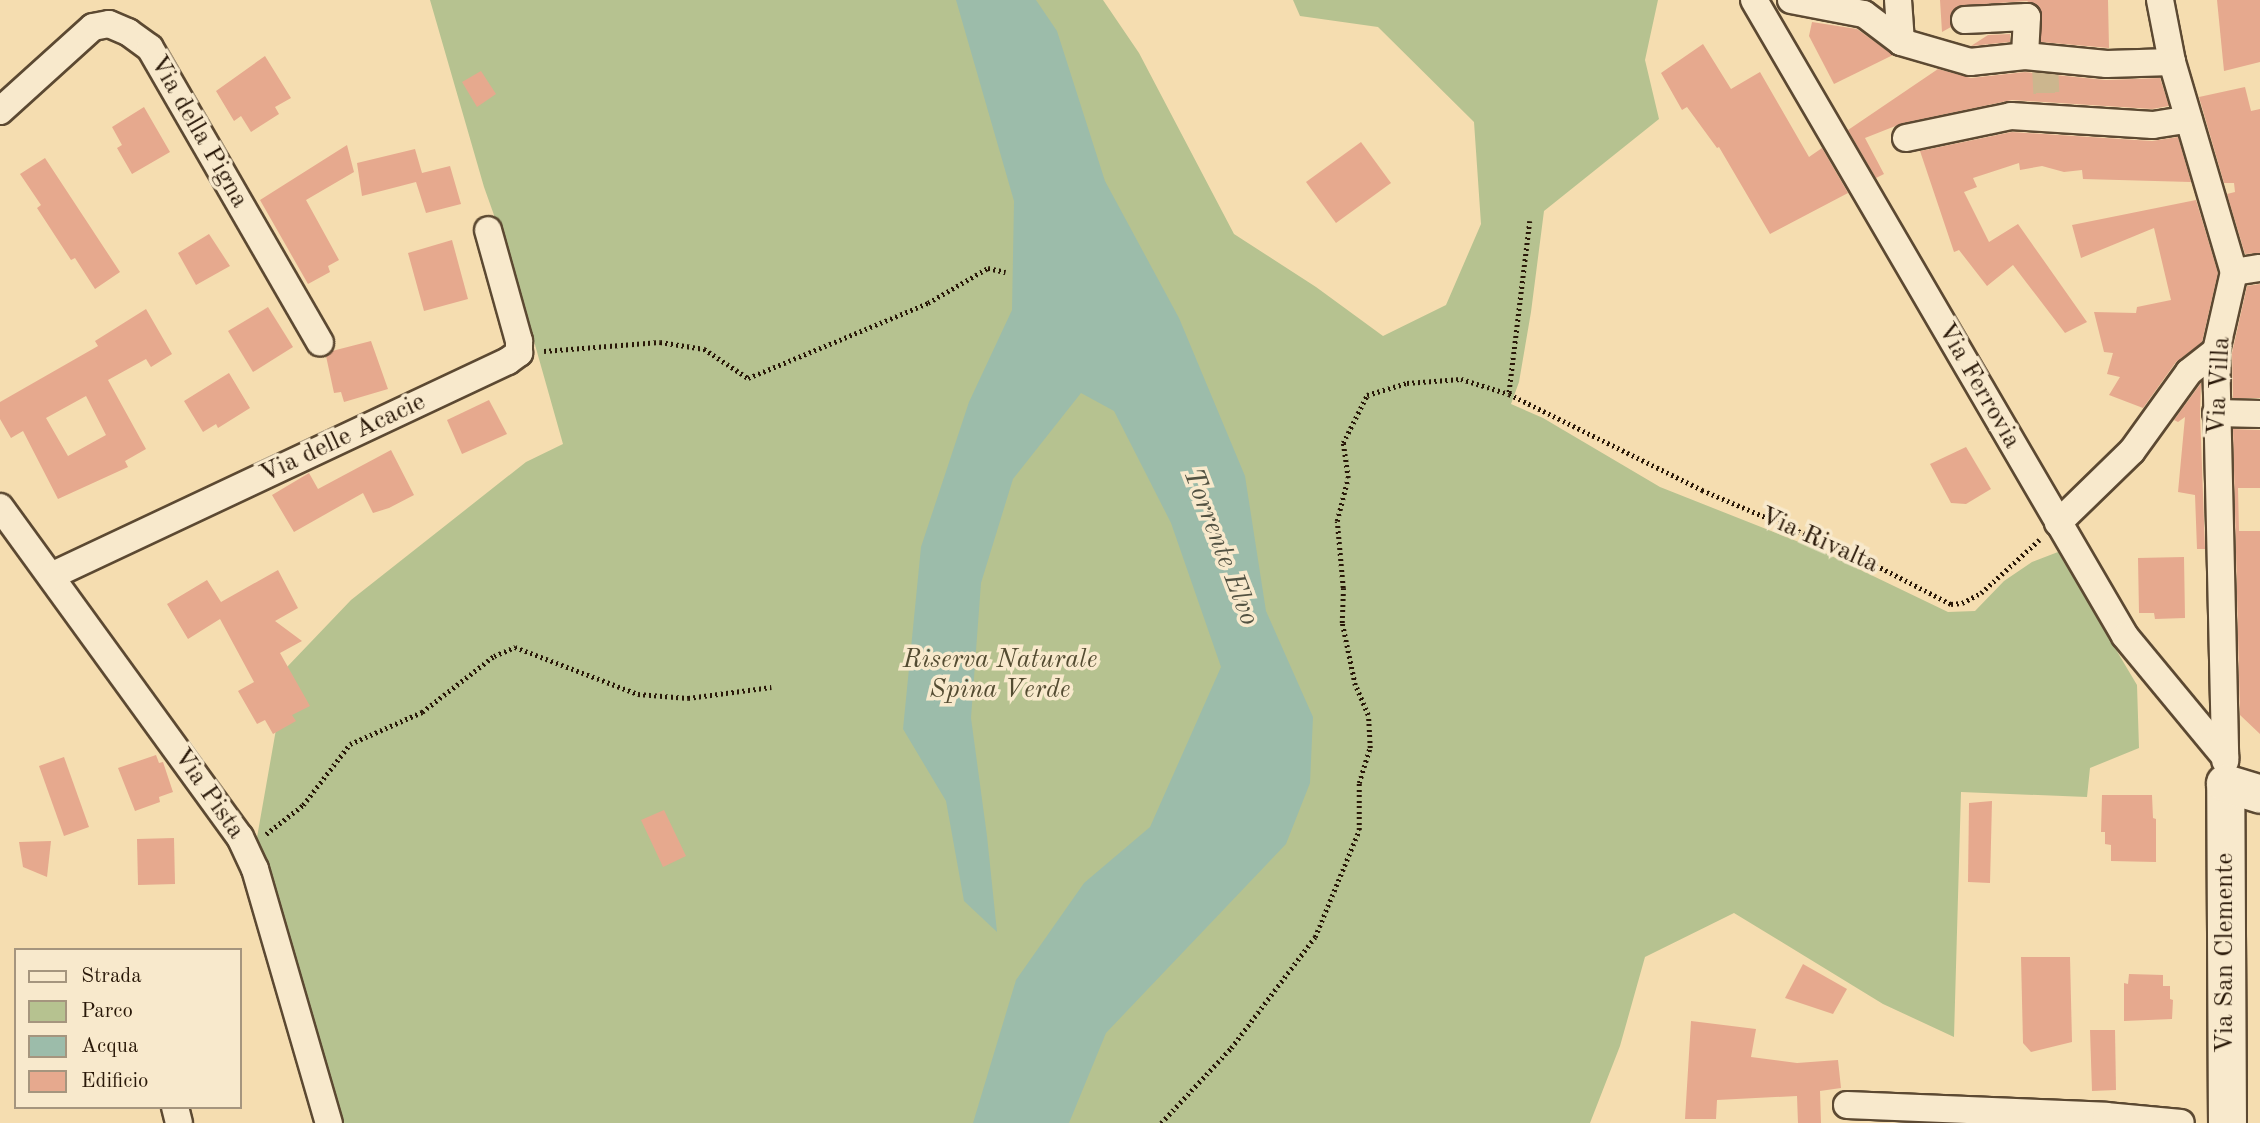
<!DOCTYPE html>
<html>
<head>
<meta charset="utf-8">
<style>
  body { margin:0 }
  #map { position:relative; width:2260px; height:1123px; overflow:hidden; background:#f5ddb0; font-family:"Old Standard TT",serif }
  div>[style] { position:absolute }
  .green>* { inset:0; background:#b6c290 }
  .water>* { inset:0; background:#9cbcaa }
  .building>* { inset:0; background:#e6a98e }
  .street-tunnel>* { height:26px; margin-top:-13px; transform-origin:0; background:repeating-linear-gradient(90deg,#ccb68e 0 26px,transparent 0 39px) }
  .path>* { height:4.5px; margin-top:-2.25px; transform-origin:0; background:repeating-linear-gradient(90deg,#291808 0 2px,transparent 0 5.5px) }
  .roads { filter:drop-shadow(2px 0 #5c4932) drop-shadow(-2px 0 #5c4932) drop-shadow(0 2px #5c4932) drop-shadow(0 -2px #5c4932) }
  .street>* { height:26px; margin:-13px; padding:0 13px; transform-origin:13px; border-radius:13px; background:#f8e9cc }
  .secondary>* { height:37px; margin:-18.5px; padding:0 18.5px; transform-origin:18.5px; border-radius:18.5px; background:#f8e9cc }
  span { translate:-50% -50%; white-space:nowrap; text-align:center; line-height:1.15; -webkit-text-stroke:7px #f8e9cc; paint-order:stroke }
  .street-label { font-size:26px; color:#291808 }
  .park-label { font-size:26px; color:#534b31; font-style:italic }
  .water-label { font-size:28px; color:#515141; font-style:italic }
  .legend { position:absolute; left:14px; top:948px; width:228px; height:161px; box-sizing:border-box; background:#f8e9cc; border:2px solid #a5957e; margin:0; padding:9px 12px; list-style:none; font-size:21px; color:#291808 }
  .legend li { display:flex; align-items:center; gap:14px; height:35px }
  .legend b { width:35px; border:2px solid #a5957e }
</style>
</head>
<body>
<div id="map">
  <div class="green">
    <div style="clip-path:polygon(430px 0,1103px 0,1139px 53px,1234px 234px,1316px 287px,1383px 336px,1446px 305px,1481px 224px,1474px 122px,1378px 27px,1300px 16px,1293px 0,1658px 0,1645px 60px,1659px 119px,1544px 211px,1531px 312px,1519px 382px,1511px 404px,1543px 418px,1660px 487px,1819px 550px,1948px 612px,1975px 611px,2004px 581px,2032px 562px,2058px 552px,2137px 685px,2139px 748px,2090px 768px,2087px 797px,1961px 792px,1954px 1037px,1883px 1004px,1734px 913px,1645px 957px,1620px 1046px,1590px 1123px,331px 1123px,256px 843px,287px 667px,351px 600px,526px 462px,563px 444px,515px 274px,484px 187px)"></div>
  </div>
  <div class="water">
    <div style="clip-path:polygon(956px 0,1036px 0,1057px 31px,1105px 181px,1179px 318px,1245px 476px,1266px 611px,1313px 717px,1310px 783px,1286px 844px,1106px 1033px,1069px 1123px,973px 1123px,1016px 980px,1084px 883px,1150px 827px,1221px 667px,1171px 523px,1114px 411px,1081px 393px,1013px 479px,981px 583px,971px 718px,987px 836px,997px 932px,964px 901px,946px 801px,903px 729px,921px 547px,969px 402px,1012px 310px,1014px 201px)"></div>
  </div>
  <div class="building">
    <div style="clip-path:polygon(1940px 0,2108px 0,2109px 48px,2041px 42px,2041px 10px,2027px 1px,1957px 6px,1951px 13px,1951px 27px,1942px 32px)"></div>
    <div style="clip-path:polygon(2217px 0,2260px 0,2260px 62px,2224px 71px)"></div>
    <div style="clip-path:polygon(1812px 22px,1857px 29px,1893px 55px,1834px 84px,1809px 36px)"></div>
    <div style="clip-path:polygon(2010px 34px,2010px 42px,1971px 46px,1988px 35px)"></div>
    <div style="clip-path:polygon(1703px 44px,1731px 89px,1760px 72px,1809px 157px,1822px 148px,1848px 193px,1770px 234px,1719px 147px,1717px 148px,1687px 107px,1682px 110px,1661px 73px)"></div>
    <div style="clip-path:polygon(265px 56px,291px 98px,275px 107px,279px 114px,251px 132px,241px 116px,234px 121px,216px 91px)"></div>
    <div style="clip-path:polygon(1938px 69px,1971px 78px,2025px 72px,2106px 80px,2160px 78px,2169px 106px,2152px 109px,2012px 100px,1903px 123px,1865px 138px,1884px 174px,1876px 178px,1848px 130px)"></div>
    <div style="clip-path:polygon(481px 71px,496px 94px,477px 107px,462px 82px)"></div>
    <div style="clip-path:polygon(2245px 87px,2251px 111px,2260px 109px,2260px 253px,2245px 254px,2227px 194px,2235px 192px,2234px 183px,2224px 183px,2199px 97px)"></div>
    <div style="clip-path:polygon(144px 107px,170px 152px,132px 174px,117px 148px,122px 145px,112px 127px)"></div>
    <div style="clip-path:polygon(2012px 132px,2152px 141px,2178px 137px,2191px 182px,2083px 179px,2082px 170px,2064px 172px,2042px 166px,2020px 170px,2019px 163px,1973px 178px,1977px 187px,1964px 192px,1989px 242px,2018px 224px,2087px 322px,2065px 333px,2013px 265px,1987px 286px,1959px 250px,1954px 252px,1920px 151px)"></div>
    <div style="clip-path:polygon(1361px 142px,1391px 183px,1336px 223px,1306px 182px)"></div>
    <div style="clip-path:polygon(347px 145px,354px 172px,306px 200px,339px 260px,328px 266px,330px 272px,308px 284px,260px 200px)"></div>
    <div style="clip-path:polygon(415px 149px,422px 173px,450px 166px,461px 204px,426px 213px,416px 182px,362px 196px,357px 163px)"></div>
    <div style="clip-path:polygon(45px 158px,120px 272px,95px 289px,75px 258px,71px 260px,37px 208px,41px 205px,20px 174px)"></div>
    <div style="clip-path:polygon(2196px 200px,2218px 273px,2202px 342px,2176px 362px,2143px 408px,2109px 395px,2120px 377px,2107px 374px,2113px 353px,2104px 352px,2094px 312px,2136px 313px,2137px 307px,2171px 300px,2154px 228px,2081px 258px,2072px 225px)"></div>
    <div style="clip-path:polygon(209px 234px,230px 266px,196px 285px,178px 253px)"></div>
    <div style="clip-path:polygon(452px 240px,468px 299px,424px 311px,408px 253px)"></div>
    <div style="clip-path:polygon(2260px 284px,2260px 398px,2233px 398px,2232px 353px,2247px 286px)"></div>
    <div style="clip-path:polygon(268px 307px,293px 347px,253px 372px,228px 331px)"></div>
    <div style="clip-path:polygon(evenodd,146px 309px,172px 354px,151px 367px,146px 359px,108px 380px,146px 449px,125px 461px,128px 467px,58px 499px,23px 431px,11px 438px,0 419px,0 402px,98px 346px,95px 341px,146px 309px,86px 396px,106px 435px,68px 456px,46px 418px,86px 396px)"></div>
    <div style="clip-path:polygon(371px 341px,388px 389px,344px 402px,341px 392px,334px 393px,326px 356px,332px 351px)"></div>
    <div style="clip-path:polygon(229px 373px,250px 408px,218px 428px,216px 424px,203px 432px,184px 401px)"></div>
    <div style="clip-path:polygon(2201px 383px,2200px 413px,2205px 549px,2197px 549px,2195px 495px,2178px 492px,2185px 417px,2178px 422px,2174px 420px)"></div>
    <div style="clip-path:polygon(489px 400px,507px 434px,462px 454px,447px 420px)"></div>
    <div style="clip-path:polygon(2233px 429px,2260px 430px,2260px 488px,2238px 488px,2239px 531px,2260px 531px,2260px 734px,2240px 715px)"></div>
    <div style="clip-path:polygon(1966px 447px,1991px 489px,1966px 504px,1951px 503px,1930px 464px)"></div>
    <div style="clip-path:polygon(391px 450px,414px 495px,389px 508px,373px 513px,363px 493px,294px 532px,272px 495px,309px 473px,318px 489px)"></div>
    <div style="clip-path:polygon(2184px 557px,2185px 618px,2155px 619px,2154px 613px,2139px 613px,2138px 558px)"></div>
    <div style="clip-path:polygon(278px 570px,298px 608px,275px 621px,302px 641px,280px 653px,310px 706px,292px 715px,296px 721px,273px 734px,265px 720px,257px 724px,238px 691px,254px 682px,220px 619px,188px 639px,167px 604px,207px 580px,221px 602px)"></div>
    <div style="clip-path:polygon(156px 755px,159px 763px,163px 762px,173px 792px,159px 797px,160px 802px,135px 811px,118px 768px)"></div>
    <div style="clip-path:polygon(64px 757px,89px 827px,64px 836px,39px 766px)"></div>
    <div style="clip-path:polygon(2102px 795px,2152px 795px,2153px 818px,2156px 819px,2156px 862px,2111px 861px,2111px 845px,2105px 844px,2105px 832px,2101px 832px)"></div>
    <div style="clip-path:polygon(1992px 801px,1990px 883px,1968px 882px,1969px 803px)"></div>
    <div style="clip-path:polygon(664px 810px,686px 856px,663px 867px,641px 820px)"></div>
    <div style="clip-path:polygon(174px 838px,175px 884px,138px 885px,137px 839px)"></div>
    <div style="clip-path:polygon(51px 841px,47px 877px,23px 867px,19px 842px)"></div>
    <div style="clip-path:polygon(2021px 957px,2070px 957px,2072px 1042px,2031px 1052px,2023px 1043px)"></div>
    <div style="clip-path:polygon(1803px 964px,1847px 989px,1833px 1014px,1785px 998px)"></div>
    <div style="clip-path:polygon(2129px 974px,2163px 975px,2163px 986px,2170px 986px,2170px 999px,2173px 1000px,2172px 1019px,2124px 1021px,2124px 983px,2128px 984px)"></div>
    <div style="clip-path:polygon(1691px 1021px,1756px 1029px,1751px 1057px,1797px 1063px,1838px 1060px,1841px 1088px,1820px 1091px,1821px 1123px,1798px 1123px,1797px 1096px,1717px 1100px,1716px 1119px,1685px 1119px)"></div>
    <div style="clip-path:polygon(2090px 1030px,2115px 1030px,2116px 1090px,2092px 1091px)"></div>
  </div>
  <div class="street-tunnel">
    <div style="left:2045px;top:67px;width:37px;rotate:87deg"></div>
  </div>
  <div class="path">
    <div style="left:1530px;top:221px;width:174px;rotate:96.9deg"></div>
    <div style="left:1509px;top:394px;width:216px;rotate:26.4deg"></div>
    <div style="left:1702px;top:490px;width:178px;rotate:23.1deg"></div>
    <div style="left:1866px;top:560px;width:96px;rotate:27.4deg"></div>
    <div style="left:1951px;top:604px;width:11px;rotate:-5deg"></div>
    <div style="left:1962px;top:603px;width:21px;rotate:-28deg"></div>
    <div style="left:1981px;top:593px;width:79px;rotate:-42.4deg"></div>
    <div style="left:544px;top:351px;width:116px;rotate:-4.4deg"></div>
    <div style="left:660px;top:342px;width:45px;rotate:9deg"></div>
    <div style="left:704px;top:349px;width:53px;rotate:33.4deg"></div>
    <div style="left:748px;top:378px;width:195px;rotate:-22.6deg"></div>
    <div style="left:928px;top:303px;width:69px;rotate:-30.3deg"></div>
    <div style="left:988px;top:268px;width:18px;rotate:13deg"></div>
    <div style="left:266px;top:834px;width:47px;rotate:-38.1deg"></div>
    <div style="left:303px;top:805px;width:77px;rotate:-52.4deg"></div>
    <div style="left:350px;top:744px;width:79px;rotate:-24deg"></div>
    <div style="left:422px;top:712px;width:91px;rotate:-37.9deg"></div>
    <div style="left:494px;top:656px;width:23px;rotate:-23deg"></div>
    <div style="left:515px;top:647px;width:132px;rotate:20.9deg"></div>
    <div style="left:638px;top:694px;width:50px;rotate:4.6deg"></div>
    <div style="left:688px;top:698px;width:84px;rotate:-7.5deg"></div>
    <div style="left:1161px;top:1123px;width:103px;rotate:-47deg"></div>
    <div style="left:1231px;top:1048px;width:139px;rotate:-52.9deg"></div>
    <div style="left:1315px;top:937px;width:116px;rotate:-67.6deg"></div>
    <div style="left:1359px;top:830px;width:47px;rotate:-90deg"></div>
    <div style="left:1359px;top:783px;width:37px;rotate:-73deg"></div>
    <div style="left:1370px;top:748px;width:33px;rotate:-93deg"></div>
    <div style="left:1368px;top:715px;width:33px;rotate:-113deg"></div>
    <div style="left:1355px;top:685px;width:63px;rotate:-101.8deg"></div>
    <div style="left:1342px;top:623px;width:35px;rotate:-88deg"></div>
    <div style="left:1343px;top:588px;width:67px;rotate:-95.1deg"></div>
    <div style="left:1337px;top:521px;width:44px;rotate:-75.7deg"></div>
    <div style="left:1348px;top:478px;width:35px;rotate:-98deg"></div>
    <div style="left:1343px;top:443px;width:54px;rotate:-63.4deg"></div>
    <div style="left:1367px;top:395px;width:42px;rotate:-16.7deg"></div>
    <div style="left:1407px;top:383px;width:54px;rotate:-4.2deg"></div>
    <div style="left:1461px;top:379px;width:50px;rotate:17.4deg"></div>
  </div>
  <div class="roads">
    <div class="street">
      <div style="left:1754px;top:0;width:736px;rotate:59.74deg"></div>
      <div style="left:2125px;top:636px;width:157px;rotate:50.4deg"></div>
      <div style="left:1791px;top:0;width:74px;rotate:10.9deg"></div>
      <div style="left:1864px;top:14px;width:46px;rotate:37.1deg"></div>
      <div style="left:1901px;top:42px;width:72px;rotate:16.2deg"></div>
      <div style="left:1970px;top:62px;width:55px;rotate:-6.2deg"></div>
      <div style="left:2025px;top:56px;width:82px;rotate:5.6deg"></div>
      <div style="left:2107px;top:64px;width:65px;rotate:-1.8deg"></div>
      <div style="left:1898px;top:0;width:42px;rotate:85.9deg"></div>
      <div style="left:2160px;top:0;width:63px;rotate:79deg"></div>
      <div style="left:2172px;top:62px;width:219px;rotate:73.6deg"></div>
      <div style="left:2234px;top:272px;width:81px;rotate:102.8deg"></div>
      <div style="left:2216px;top:351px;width:410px;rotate:88.7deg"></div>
      <div style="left:1965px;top:20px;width:62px;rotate:-2.8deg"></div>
      <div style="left:2027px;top:17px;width:39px;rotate:93deg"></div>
      <div style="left:0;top:111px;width:125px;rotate:-42.1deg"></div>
      <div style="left:93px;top:27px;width:16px;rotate:-11deg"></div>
      <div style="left:109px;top:24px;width:21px;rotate:23deg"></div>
      <div style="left:128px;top:32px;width:27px;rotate:36deg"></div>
      <div style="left:150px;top:48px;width:340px;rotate:60deg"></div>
      <div style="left:1906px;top:138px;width:107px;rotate:-11.8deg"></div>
      <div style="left:2011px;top:116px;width:142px;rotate:3.6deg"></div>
      <div style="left:2153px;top:125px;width:36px;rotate:-9deg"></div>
      <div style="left:2234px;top:272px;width:26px;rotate:-9deg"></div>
      <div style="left:2216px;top:413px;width:44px;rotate:1.3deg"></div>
      <div style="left:0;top:507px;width:408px;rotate:54deg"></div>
      <div style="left:240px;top:837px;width:35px;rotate:65deg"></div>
      <div style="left:255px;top:869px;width:265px;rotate:73.8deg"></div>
      <div style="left:2058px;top:523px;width:103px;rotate:-44.2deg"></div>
      <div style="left:2132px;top:451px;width:97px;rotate:-54.2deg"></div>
      <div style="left:2189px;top:372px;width:34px;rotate:-38deg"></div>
      <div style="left:51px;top:576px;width:505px;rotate:-25.2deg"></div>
      <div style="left:508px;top:361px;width:14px;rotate:-36deg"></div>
      <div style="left:519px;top:353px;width:12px;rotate:-90deg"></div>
      <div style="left:519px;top:341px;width:115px;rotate:-105.6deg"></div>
      <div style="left:1847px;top:1105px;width:259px;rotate:2.4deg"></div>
      <div style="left:2106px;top:1116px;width:75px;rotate:5.3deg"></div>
      <div style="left:175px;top:1107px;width:16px;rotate:76deg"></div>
    </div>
    <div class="secondary">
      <div style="left:2227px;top:1123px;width:340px;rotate:-90.3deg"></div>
      <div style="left:2225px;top:783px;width:37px;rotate:17deg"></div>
    </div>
  </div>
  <div class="street-label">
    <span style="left:198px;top:132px;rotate:60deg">Via della Pigna</span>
    <span style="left:1978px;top:386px;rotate:60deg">Via Ferrovia</span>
    <span style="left:2220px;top:386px;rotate:-87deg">Via Villa</span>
    <span style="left:343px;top:439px;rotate:-25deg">Via delle Acacie</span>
    <span style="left:1819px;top:541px;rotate:24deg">Via Rivalta</span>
    <span style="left:208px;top:794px;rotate:55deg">Via Pista</span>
    <span style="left:2226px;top:953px;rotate:-90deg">Via San Clemente</span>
  </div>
  <div class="park-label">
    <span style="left:1000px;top:676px">Riserva Naturale<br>Spina Verde</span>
  </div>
  <div class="water-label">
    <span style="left:1220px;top:547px;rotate:69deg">Torrente Elvo</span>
  </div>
  <ul class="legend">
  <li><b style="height:9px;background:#f8e9cc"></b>Strada</li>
  <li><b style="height:19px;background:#b6c290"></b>Parco</li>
  <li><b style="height:19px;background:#9cbcaa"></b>Acqua</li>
  <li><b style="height:19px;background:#e6a98e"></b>Edificio</li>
  </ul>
</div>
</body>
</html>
